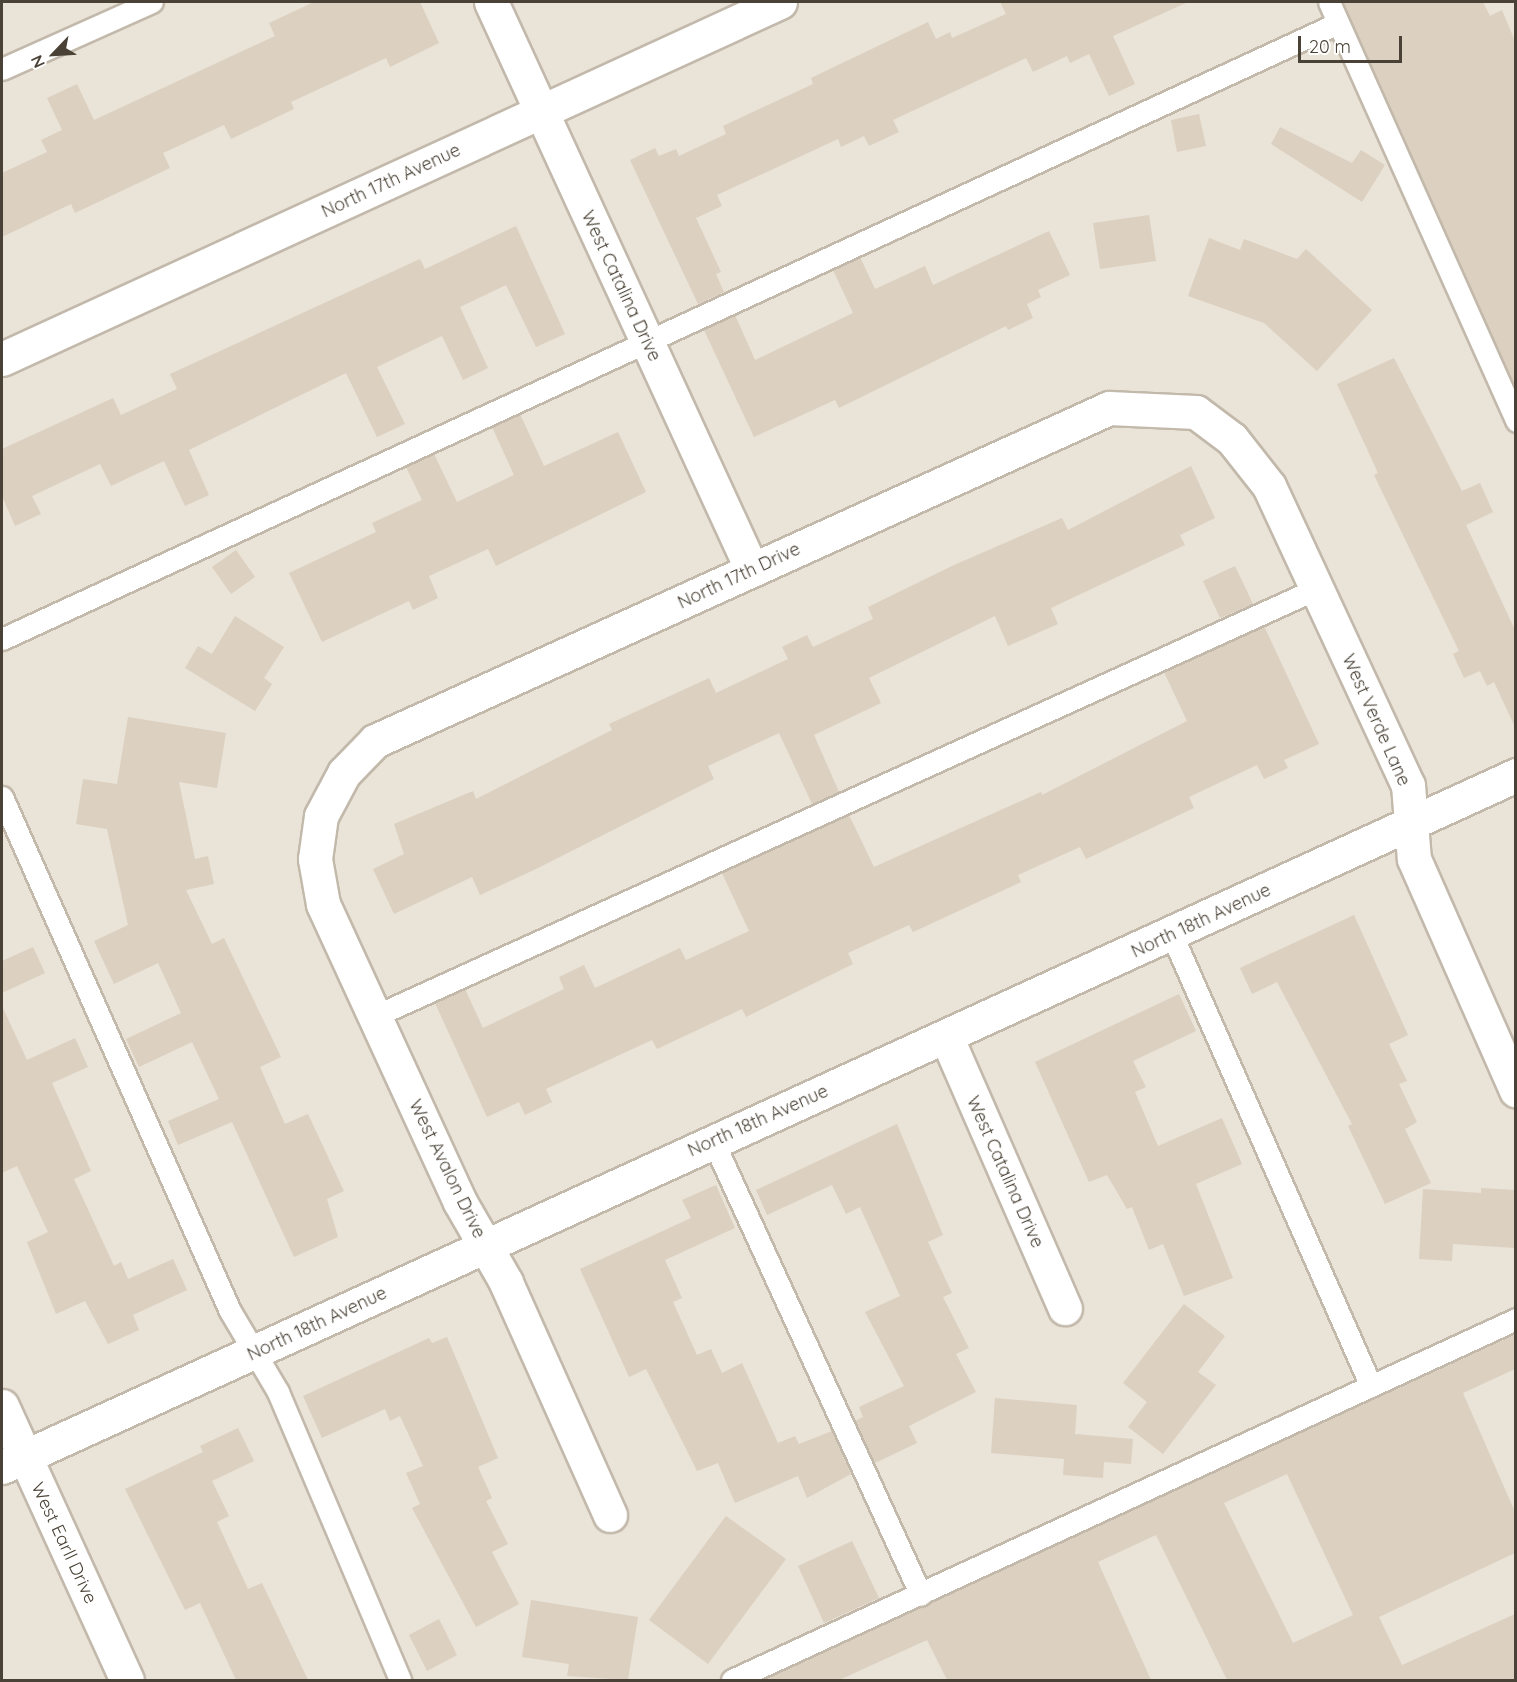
<!DOCTYPE html>
<html>
<head>
<meta charset="utf-8">
<style>
  body { margin:0 }
  #map { position:relative; width:1517px; height:1682px; overflow:hidden; background:#f6f1e9; font-family:Quicksand,sans-serif }
  div>[style] { position:absolute }
  .residential>* { inset:0; background:#eae3d7 }
  .building>* { inset:0; background:#dcd0c0 }
  .roads { filter:drop-shadow(2px 0 #c2b9ab) drop-shadow(-2px 0 #c2b9ab) drop-shadow(0 2px #c2b9ab) drop-shadow(0 -2px #c2b9ab) }
  .service>* { height:21px; margin:-10.5px; padding:0 10.5px; transform-origin:10.5px; border-radius:10.5px; background:#fff }
  .minor>* { height:33px; margin:-16.5px; padding:0 16.5px; transform-origin:16.5px; border-radius:16.5px; background:#fff }
  span { translate:-50% -50%; white-space:nowrap; text-align:center; line-height:1.15; -webkit-text-stroke:4.5px #fff; paint-order:stroke }
  .street-label { font-size:18px; color:#4a4236 }
  .frame { position:absolute; inset:0; border:3px solid #4a4236; pointer-events:none }
  .north { position:absolute; left:24px; top:24px; width:60px; height:60px; -webkit-text-stroke:4px #fff; paint-order:stroke; rotate:245deg; font-size:16px; font-weight:700; line-height:24px; text-align:center; color:#4a4236 }
  .north::after { content:''; display:block; margin:auto; width:21px; height:27px; background:#4a4236; clip-path:polygon(50% 0,100% 100%,50% 72%,0 100%) }
  .scale { position:absolute; left:1298px; top:36px; width:104px; height:27px; box-sizing:border-box; border:3px solid #4a4236; border-top:0; padding-left:8px; font-size:18px; line-height:21px; white-space:nowrap; color:#4a4236; -webkit-text-stroke:4px #fff; paint-order:stroke }
</style>
</head>
<body>
<div id="map">
  <div class="residential">
    <div style="clip-path:polygon(2px 2px,1515px 2px,1515px 1680px,2px 1680px)"></div>
  </div>
  <div class="building">
    <div style="clip-path:polygon(314px 2px,420px 2px,439px 43px,390px 67px,386px 58px,291px 102px,294px 109px,231px 139px,224px 125px,163px 153px,170px 168px,75px 213px,71px 204px,2px 237px,2px 173px,47px 152px,41px 140px,62px 130px,47px 98px,77px 84px,94px 120px,275px 36px,269px 23px)"></div>
    <div style="clip-path:polygon(1000px 2px,1188px 2px,1113px 36px,1135px 84px,1109px 96px,1089px 54px,1070px 63px,1067px 56px,1033px 72px,1026px 58px,893px 120px,899px 132px,869px 146px,864px 136px,841px 147px,838px 139px,717px 195px,722px 206px,696px 218px,721px 272px,716px 274px,724px 292px,698px 304px,630px 160px,655px 148px,659px 156px,676px 149px,679px 156px,726px 134px,723px 126px,813px 84px,811px 78px,928px 22px,936px 39px,950px 32px,952px 38px,1006px 14px)"></div>
    <div style="clip-path:polygon(1343px 2px,1483px 2px,1490px 16px,1502px 10px,1515px 41px,1515px 389px)"></div>
    <div style="clip-path:polygon(1199px 114px,1206px 146px,1177px 152px,1171px 120px)"></div>
    <div style="clip-path:polygon(1280px 127px,1352px 163px,1361px 150px,1385px 165px,1362px 202px,1271px 144px)"></div>
    <div style="clip-path:polygon(1149px 215px,1156px 261px,1100px 269px,1093px 223px)"></div>
    <div style="clip-path:polygon(516px 226px,565px 334px,536px 347px,506px 285px,460px 307px,488px 368px,463px 380px,442px 336px,377px 367px,405px 424px,377px 437px,346px 373px,189px 450px,209px 495px,185px 506px,164px 461px,111px 486px,100px 464px,32px 496px,41px 514px,15px 526px,2px 496px,2px 449px,113px 398px,121px 415px,177px 389px,170px 374px,420px 259px,425px 269px)"></div>
    <div style="clip-path:polygon(1049px 231px,1070px 275px,1038px 290px,1041px 297px,1027px 304px,1033px 318px,1008px 330px,1006px 326px,839px 408px,835px 400px,754px 437px,704px 330px,735px 315px,755px 360px,853px 313px,833px 270px,860px 257px,875px 289px,925px 266px,933px 285px)"></div>
    <div style="clip-path:polygon(1209px 238px,1240px 250px,1244px 239px,1297px 259px,1306px 249px,1372px 310px,1317px 371px,1264px 323px,1188px 296px)"></div>
    <div style="clip-path:polygon(1394px 358px,1462px 491px,1480px 483px,1493px 512px,1466px 525px,1515px 630px,1515px 727px,1494px 682px,1487px 686px,1480px 671px,1464px 678px,1453px 654px,1459px 651px,1374px 475px,1378px 473px,1337px 384px)"></div>
    <div style="clip-path:polygon(520px 414px,544px 466px,618px 432px,646px 492px,496px 566px,488px 549px,429px 576px,438px 598px,413px 610px,409px 601px,322px 642px,289px 573px,376px 532px,372px 523px,422px 500px,406px 467px,434px 454px,457px 502px,514px 475px,492px 427px)"></div>
    <div style="clip-path:polygon(1191px 466px,1215px 518px,1180px 535px,1185px 545px,1051px 608px,1058px 624px,1008px 646px,995px 616px,869px 678px,881px 703px,814px 735px,839px 792px,812px 804px,779px 733px,708px 766px,714px 779px,536px 869px,480px 895px,472px 877px,394px 914px,373px 869px,404px 854px,394px 824px,473px 791px,476px 799px,612px 730px,609px 724px,709px 678px,716px 693px,788px 659px,782px 647px,807px 635px,813px 647px,873px 619px,868px 607px,954px 565px,1062px 518px,1068px 530px)"></div>
    <div style="clip-path:polygon(236px 550px,255px 577px,231px 594px,212px 567px)"></div>
    <div style="clip-path:polygon(1235px 566px,1253px 604px,1220px 618px,1203px 581px)"></div>
    <div style="clip-path:polygon(235px 616px,284px 647px,264px 678px,272px 684px,255px 711px,185px 668px,198px 646px,212px 654px)"></div>
    <div style="clip-path:polygon(1264px 626px,1319px 744px,1284px 760px,1288px 768px,1264px 779px,1257px 765px,1189px 797px,1194px 808px,1086px 859px,1080px 847px,1018px 875px,1021px 882px,913px 932px,909px 925px,848px 953px,853px 964px,746px 1017px,742px 1009px,657px 1049px,652px 1040px,546px 1089px,552px 1102px,525px 1115px,519px 1102px,487px 1117px,435px 1003px,465px 989px,483px 1028px,564px 989px,559px 977px,584px 965px,595px 988px,680px 948px,686px 960px,749px 931px,722px 873px,849px 815px,874px 867px,1041px 792px,1042px 795px,1187px 721px,1164px 672px)"></div>
    <div style="clip-path:polygon(128px 717px,226px 733px,217px 788px,179px 782px,195px 859px,208px 856px,214px 884px,186px 890px,212px 944px,224px 938px,281px 1057px,260px 1067px,285px 1124px,308px 1114px,344px 1191px,327px 1199px,338px 1237px,294px 1257px,232px 1122px,178px 1145px,168px 1121px,219px 1099px,192px 1042px,139px 1067px,126px 1039px,181px 1013px,158px 963px,114px 984px,94px 941px,128px 925px,107px 829px,76px 824px,83px 779px,117px 784px)"></div>
    <div style="clip-path:polygon(1354px 915px,1408px 1035px,1389px 1044px,1407px 1081px,1399px 1084px,1417px 1122px,1405px 1129px,1431px 1183px,1385px 1204px,1348px 1126px,1352px 1124px,1277px 982px,1252px 994px,1240px 968px)"></div>
    <div style="clip-path:polygon(33px 947px,45px 973px,2px 993px,2px 961px)"></div>
    <div style="clip-path:polygon(1179px 994px,1196px 1031px,1133px 1061px,1146px 1087px,1135px 1092px,1158px 1146px,1222px 1118px,1242px 1164px,1196px 1184px,1233px 1278px,1184px 1296px,1163px 1244px,1149px 1250px,1132px 1207px,1127px 1209px,1107px 1175px,1089px 1182px,1035px 1062px)"></div>
    <div style="clip-path:polygon(2px 1006px,27px 1060px,75px 1038px,88px 1067px,52px 1083px,91px 1171px,74px 1179px,114px 1266px,121px 1262px,128px 1279px,173px 1259px,187px 1290px,133px 1315px,139px 1330px,108px 1344px,85px 1301px,56px 1314px,27px 1242px,48px 1232px,17px 1166px,2px 1173px)"></div>
    <div style="clip-path:polygon(897px 1124px,943px 1235px,928px 1242px,952px 1293px,943px 1297px,969px 1348px,956px 1354px,976px 1392px,909px 1426px,917px 1443px,875px 1463px,855px 1421px,863px 1417px,859px 1407px,904px 1386px,865px 1312px,900px 1296px,860px 1207px,846px 1214px,832px 1185px,767px 1215px,756px 1190px)"></div>
    <div style="clip-path:polygon(716px 1185px,735px 1228px,665px 1260px,682px 1298px,673px 1302px,697px 1355px,711px 1349px,722px 1373px,742px 1363px,778px 1443px,795px 1436px,799px 1444px,832px 1431px,851px 1474px,807px 1498px,798px 1476px,735px 1503px,718px 1463px,697px 1471px,646px 1369px,629px 1377px,580px 1269px,691px 1218px,682px 1200px)"></div>
    <div style="clip-path:polygon(1481px 1188px,1515px 1190px,1515px 1248px,1453px 1244px,1452px 1261px,1419px 1259px,1423px 1189px,1481px 1193px)"></div>
    <div style="clip-path:polygon(1184px 1304px,1225px 1336px,1198px 1372px,1216px 1385px,1163px 1454px,1128px 1427px,1147px 1402px,1123px 1383px)"></div>
    <div style="clip-path:polygon(evenodd,1515px 1335px,1515px 1369px,1463px 1393px,1515px 1512px,1515px 1553px,1379px 1617px,1402px 1665px,1515px 1614px,1515px 1680px,1227px 1680px,1156px 1535px,1098px 1562px,1151px 1680px,947px 1680px,927px 1640px,839px 1680px,761px 1680px,1515px 1335px,1287px 1474px,1353px 1615px,1293px 1643px,1224px 1503px,1287px 1474px)"></div>
    <div style="clip-path:polygon(447px 1337px,498px 1458px,478px 1467px,492px 1498px,486px 1501px,508px 1544px,492px 1552px,519px 1604px,476px 1627px,412px 1508px,420px 1504px,406px 1473px,423px 1466px,400px 1416px,390px 1421px,385px 1409px,322px 1438px,303px 1396px,429px 1338px,432px 1343px)"></div>
    <div style="clip-path:polygon(995px 1398px,1077px 1405px,1075px 1434px,1133px 1439px,1131px 1464px,1104px 1462px,1103px 1478px,1063px 1475px,1064px 1459px,991px 1453px)"></div>
    <div style="clip-path:polygon(238px 1428px,254px 1461px,212px 1481px,229px 1516px,217px 1522px,248px 1589px,262px 1583px,308px 1680px,236px 1680px,200px 1603px,185px 1610px,125px 1489px,203px 1452px,200px 1446px)"></div>
    <div style="clip-path:polygon(726px 1516px,786px 1559px,708px 1664px,649px 1620px)"></div>
    <div style="clip-path:polygon(852px 1541px,879px 1598px,824px 1623px,798px 1566px)"></div>
    <div style="clip-path:polygon(531px 1600px,638px 1617px,628px 1680px,567px 1676px,569px 1664px,522px 1657px)"></div>
    <div style="clip-path:polygon(439px 1619px,457px 1655px,427px 1671px,409px 1635px)"></div>
  </div>
  <div class="roads">
    <div class="service">
      <div style="left:1329px;top:2px;width:459px;rotate:65.9deg"></div>
      <div style="left:2px;top:69px;width:164px;rotate:-24.1deg"></div>
      <div style="left:2px;top:639px;width:1471px;rotate:-24.75deg"></div>
      <div style="left:2px;top:797px;width:562px;rotate:66.08deg"></div>
      <div style="left:230px;top:1311px;width:94px;rotate:59.3deg"></div>
      <div style="left:278px;top:1392px;width:313px;rotate:67deg"></div>
      <div style="left:1172px;top:935px;width:493px;rotate:66.2deg"></div>
      <div style="left:375px;top:1016px;width:1033px;rotate:-24.41deg"></div>
      <div style="left:713px;top:1141px;width:499px;rotate:65.4deg"></div>
      <div style="left:732px;top:1680px;width:863px;rotate:-24.72deg"></div>
    </div>
    <div class="minor">
      <div style="left:491px;top:2px;width:625px;rotate:65.32deg"></div>
      <div style="left:2px;top:359px;width:856px;rotate:-24.65deg"></div>
      <div style="left:946px;top:1036px;width:297px;rotate:66.4deg"></div>
      <div style="left:2px;top:1406px;width:301px;rotate:65.5deg"></div>
      <div style="left:2px;top:1467px;width:1665px;rotate:-24.56deg"></div>
      <div style="left:610px;top:1515px;width:255px;rotate:-114.1deg"></div>
      <div style="left:506px;top:1282px;width:92px;rotate:-119.9deg"></div>
      <div style="left:460px;top:1202px;width:328px;rotate:-114.7deg"></div>
      <div style="left:323px;top:904px;width:46px;rotate:-100.1deg"></div>
      <div style="left:315px;top:859px;width:43px;rotate:-82.1deg"></div>
      <div style="left:321px;top:816px;width:49px;rotate:-61.9deg"></div>
      <div style="left:344px;top:773px;width:45px;rotate:-45.9deg"></div>
      <div style="left:375px;top:741px;width:806px;rotate:-24.4deg"></div>
      <div style="left:1109px;top:408px;width:87px;rotate:2.6deg"></div>
      <div style="left:1196px;top:412px;width:45px;rotate:36.9deg"></div>
      <div style="left:1232px;top:439px;width:60px;rotate:51.8deg"></div>
      <div style="left:1269px;top:486px;width:330px;rotate:65.1deg"></div>
      <div style="left:1408px;top:785px;width:74px;rotate:85.4deg"></div>
      <div style="left:1414px;top:859px;width:253px;rotate:66.2deg"></div>
    </div>
  </div>
  <div class="street-label">
    <span style="left:391px;top:181px;rotate:-25deg">North 17th Avenue</span>
    <span style="left:621px;top:286px;rotate:65deg">West Catalina Drive</span>
    <span style="left:739px;top:576px;rotate:-25deg">North 17th Drive</span>
    <span style="left:1376px;top:720px;rotate:66deg">West Verde Lane</span>
    <span style="left:1201px;top:921px;rotate:-25deg">North 18th Avenue</span>
    <span style="left:758px;top:1121px;rotate:-24deg">North 18th Avenue</span>
    <span style="left:447px;top:1169px;rotate:64deg">West Avalon Drive</span>
    <span style="left:1005px;top:1172px;rotate:66deg">West Catalina Drive</span>
    <span style="left:317px;top:1324px;rotate:-25deg">North 18th Avenue</span>
    <span style="left:64px;top:1543px;rotate:65deg">West Earll Drive</span>
  </div>
  <div class="frame"></div>
  <div class="north">N</div>
  <div class="scale">20 m</div>
</div>
</body>
</html>
